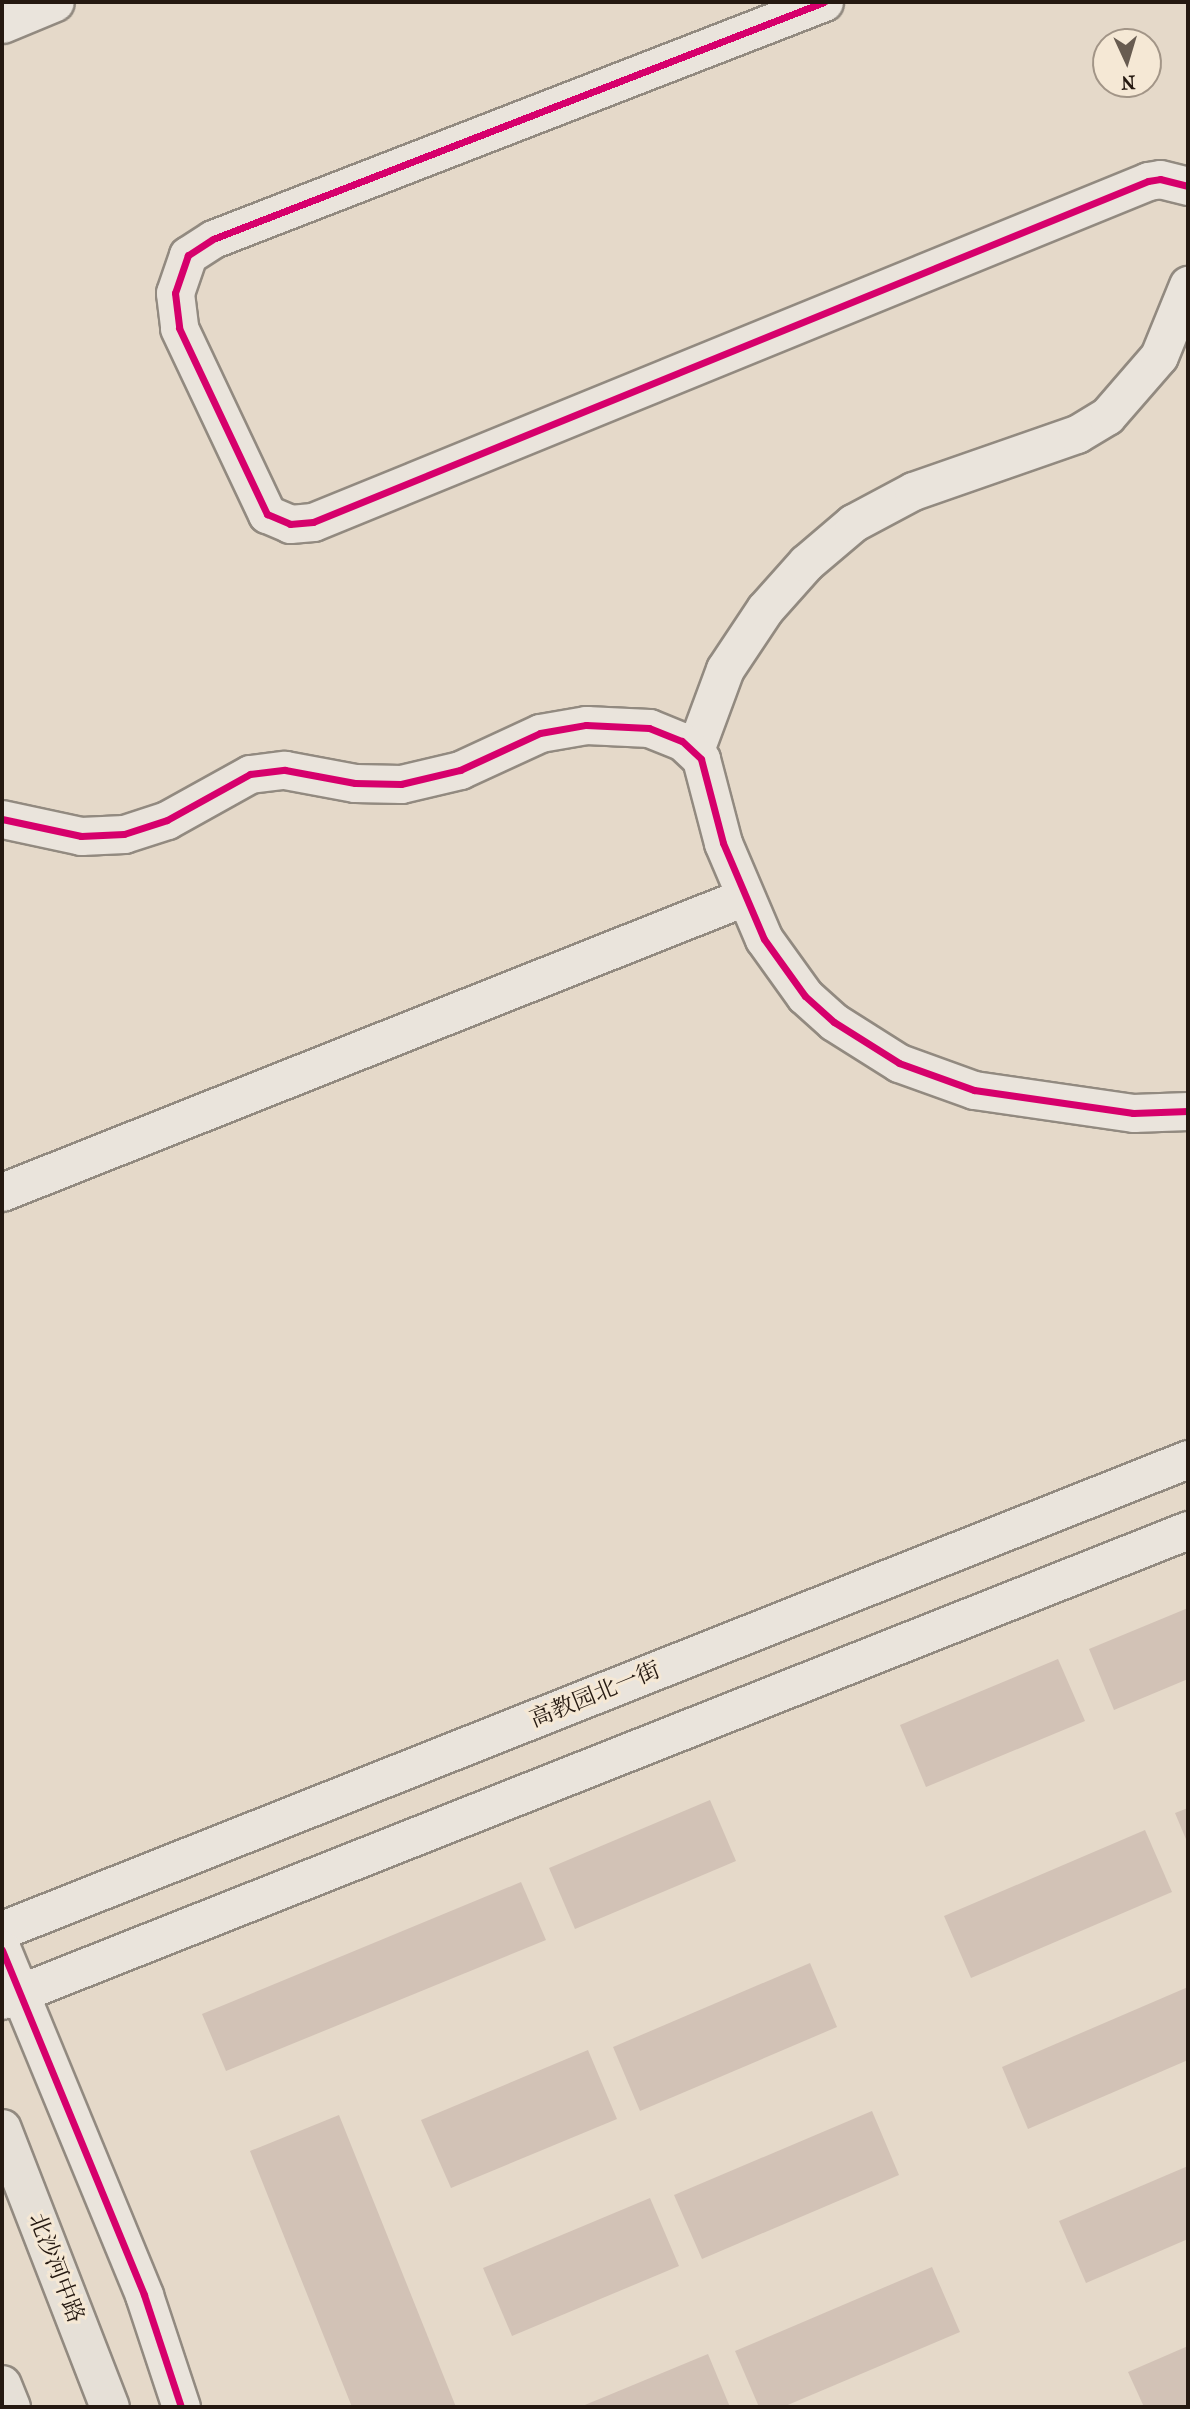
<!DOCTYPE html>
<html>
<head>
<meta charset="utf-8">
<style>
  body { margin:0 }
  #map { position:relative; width:1190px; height:2409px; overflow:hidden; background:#e5d9c9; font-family:"IM FELL French Canon","Noto Serif SC",serif }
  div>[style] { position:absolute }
  .building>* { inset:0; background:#d2c2b6 }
  .roads { filter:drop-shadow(2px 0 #928a80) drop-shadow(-2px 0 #928a80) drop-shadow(0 2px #928a80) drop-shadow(0 -2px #928a80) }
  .minor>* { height:37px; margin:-18.5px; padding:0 18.5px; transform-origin:18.5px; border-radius:18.5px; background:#eae4dc }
  .major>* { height:38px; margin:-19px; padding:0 19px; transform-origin:19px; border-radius:19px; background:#e6e0d7 }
  .cycleway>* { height:7px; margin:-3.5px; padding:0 3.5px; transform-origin:3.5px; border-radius:3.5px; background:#d6006c }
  span { translate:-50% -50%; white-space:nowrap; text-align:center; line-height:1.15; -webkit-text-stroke:6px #f5e8d5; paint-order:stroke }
  .street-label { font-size:23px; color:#251911 }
  .frame { position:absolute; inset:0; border:4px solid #251911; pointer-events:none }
  .north { position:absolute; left:1092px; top:28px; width:70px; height:70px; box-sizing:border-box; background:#f5e8d5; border:2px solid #a29587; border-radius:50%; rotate:176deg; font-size:19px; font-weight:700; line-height:28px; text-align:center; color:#251911 }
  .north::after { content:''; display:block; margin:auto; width:24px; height:32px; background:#685c51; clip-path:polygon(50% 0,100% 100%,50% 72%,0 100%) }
</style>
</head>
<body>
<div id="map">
  <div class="building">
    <div style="clip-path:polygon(1188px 1608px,1188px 1679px,1114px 1710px,1089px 1649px)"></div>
    <div style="clip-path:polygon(1058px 1659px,1085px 1721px,926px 1787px,900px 1725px)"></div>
    <div style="clip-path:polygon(710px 1800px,736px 1861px,575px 1929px,549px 1868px)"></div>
    <div style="clip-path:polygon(1188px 1808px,1188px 1844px,1175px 1813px)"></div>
    <div style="clip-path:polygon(1145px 1830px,1172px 1892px,971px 1978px,944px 1916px)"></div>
    <div style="clip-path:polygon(521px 1882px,546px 1940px,226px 2071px,202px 2014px)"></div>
    <div style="clip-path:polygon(810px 1963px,837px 2027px,640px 2111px,613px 2047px)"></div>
    <div style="clip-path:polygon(1188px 1987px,1188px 2060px,1028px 2129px,1002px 2067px)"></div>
    <div style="clip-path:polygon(588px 2050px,617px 2119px,451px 2188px,421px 2120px)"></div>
    <div style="clip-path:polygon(872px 2111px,899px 2175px,702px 2259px,674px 2195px)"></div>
    <div style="clip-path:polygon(339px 2115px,456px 2407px,352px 2407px,250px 2151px)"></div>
    <div style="clip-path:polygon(1188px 2166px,1188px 2239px,1086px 2283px,1059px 2221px)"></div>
    <div style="clip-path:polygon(650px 2198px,679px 2266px,512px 2336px,483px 2268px)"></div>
    <div style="clip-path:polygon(932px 2267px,960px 2332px,783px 2407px,759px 2407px,735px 2351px)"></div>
    <div style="clip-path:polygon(1188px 2346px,1188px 2407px,1144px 2407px,1128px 2372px)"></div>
    <div style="clip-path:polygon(708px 2354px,730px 2407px,580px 2407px)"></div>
  </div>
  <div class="roads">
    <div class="minor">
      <div style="left:824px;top:2px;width:655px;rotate:158.8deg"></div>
      <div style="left:213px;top:239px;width:30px;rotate:147deg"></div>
      <div style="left:188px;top:255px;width:40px;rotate:108.9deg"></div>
      <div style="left:175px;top:293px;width:35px;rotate:83deg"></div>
      <div style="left:179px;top:328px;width:206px;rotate:64.7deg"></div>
      <div style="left:267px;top:514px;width:25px;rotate:23deg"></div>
      <div style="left:290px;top:524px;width:23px;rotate:-5deg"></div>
      <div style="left:313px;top:522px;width:902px;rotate:-22.21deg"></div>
      <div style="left:1148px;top:181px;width:12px;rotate:-9deg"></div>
      <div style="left:1160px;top:179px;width:29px;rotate:14deg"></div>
      <div style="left:2px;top:24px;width:57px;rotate:-22.5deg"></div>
      <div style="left:695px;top:750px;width:86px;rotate:-69.7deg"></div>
      <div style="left:725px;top:669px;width:72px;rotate:-56.3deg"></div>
      <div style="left:765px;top:609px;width:62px;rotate:-48.3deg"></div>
      <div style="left:806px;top:563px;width:62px;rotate:-40.4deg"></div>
      <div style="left:853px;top:523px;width:68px;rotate:-28.1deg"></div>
      <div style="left:913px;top:491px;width:174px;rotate:-19.2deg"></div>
      <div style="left:1077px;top:434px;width:35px;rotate:-31deg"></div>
      <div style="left:1107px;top:416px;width:79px;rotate:-49.1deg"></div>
      <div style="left:1159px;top:356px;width:77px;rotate:-67.8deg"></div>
      <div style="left:2px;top:819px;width:81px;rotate:12.1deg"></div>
      <div style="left:81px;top:836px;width:43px;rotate:-2.7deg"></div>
      <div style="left:124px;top:834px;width:45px;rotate:-18deg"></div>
      <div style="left:167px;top:820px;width:95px;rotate:-29deg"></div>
      <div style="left:250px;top:774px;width:35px;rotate:-7deg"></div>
      <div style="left:285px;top:770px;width:71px;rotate:10.5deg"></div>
      <div style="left:355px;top:783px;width:46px;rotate:1.2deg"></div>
      <div style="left:401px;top:784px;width:61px;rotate:-13.3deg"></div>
      <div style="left:460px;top:770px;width:88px;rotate:-24.8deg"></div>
      <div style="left:540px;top:733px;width:47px;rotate:-9.9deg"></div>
      <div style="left:586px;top:725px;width:63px;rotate:2.7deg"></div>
      <div style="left:649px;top:728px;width:35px;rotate:22deg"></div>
      <div style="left:682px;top:741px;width:26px;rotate:43deg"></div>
      <div style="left:701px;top:759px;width:87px;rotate:75.3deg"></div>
      <div style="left:723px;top:843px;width:104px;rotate:66.9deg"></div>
      <div style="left:764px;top:939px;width:70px;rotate:54.3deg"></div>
      <div style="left:805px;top:996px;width:39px;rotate:42deg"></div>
      <div style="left:834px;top:1022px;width:77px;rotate:32.2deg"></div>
      <div style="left:899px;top:1063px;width:80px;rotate:19.8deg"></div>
      <div style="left:974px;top:1090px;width:161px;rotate:8.2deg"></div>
      <div style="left:1133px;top:1113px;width:55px;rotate:-2.1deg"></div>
      <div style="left:2px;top:1192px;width:798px;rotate:-21.68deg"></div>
      <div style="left:2px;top:1930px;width:1276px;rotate:-21.66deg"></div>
      <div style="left:2px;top:1950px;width:373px;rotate:67.6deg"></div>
      <div style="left:144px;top:2295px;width:118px;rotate:71.7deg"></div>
      <div style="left:2px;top:2000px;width:1276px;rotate:-21.62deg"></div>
    </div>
    <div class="major">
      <div style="left:2px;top:2129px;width:298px;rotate:68.8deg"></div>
      <div style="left:2px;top:2385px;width:24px;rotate:68deg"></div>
    </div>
  </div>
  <div class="cycleway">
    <div style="left:824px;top:2px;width:655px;rotate:158.8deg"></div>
    <div style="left:213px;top:239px;width:30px;rotate:147deg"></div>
    <div style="left:188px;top:255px;width:40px;rotate:108.9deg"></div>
    <div style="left:175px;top:293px;width:35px;rotate:83deg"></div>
    <div style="left:179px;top:328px;width:206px;rotate:64.7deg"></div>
    <div style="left:267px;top:514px;width:25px;rotate:23deg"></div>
    <div style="left:290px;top:524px;width:23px;rotate:-5deg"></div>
    <div style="left:313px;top:522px;width:902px;rotate:-22.21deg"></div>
    <div style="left:1148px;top:181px;width:12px;rotate:-9deg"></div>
    <div style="left:1160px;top:179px;width:29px;rotate:14deg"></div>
    <div style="left:2px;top:819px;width:81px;rotate:12.1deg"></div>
    <div style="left:81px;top:836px;width:43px;rotate:-2.7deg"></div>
    <div style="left:124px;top:834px;width:45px;rotate:-18deg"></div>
    <div style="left:167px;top:820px;width:95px;rotate:-29deg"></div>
    <div style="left:250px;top:774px;width:35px;rotate:-7deg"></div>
    <div style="left:285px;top:770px;width:71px;rotate:10.5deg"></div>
    <div style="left:355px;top:783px;width:46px;rotate:1.2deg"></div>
    <div style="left:401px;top:784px;width:61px;rotate:-13.3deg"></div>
    <div style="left:460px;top:770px;width:88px;rotate:-24.8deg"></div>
    <div style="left:540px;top:733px;width:47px;rotate:-9.9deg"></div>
    <div style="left:586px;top:725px;width:63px;rotate:2.7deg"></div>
    <div style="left:649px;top:728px;width:35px;rotate:22deg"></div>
    <div style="left:682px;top:741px;width:26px;rotate:43deg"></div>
    <div style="left:701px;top:759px;width:87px;rotate:75.3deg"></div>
    <div style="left:723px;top:843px;width:104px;rotate:66.9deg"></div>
    <div style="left:764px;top:939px;width:70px;rotate:54.3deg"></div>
    <div style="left:805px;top:996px;width:39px;rotate:42deg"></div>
    <div style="left:834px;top:1022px;width:77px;rotate:32.2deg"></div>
    <div style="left:899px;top:1063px;width:80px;rotate:19.8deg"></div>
    <div style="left:974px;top:1090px;width:161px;rotate:8.2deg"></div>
    <div style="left:1133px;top:1113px;width:55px;rotate:-2.1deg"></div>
    <div style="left:2px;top:1950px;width:373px;rotate:67.6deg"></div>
    <div style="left:144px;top:2295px;width:118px;rotate:71.7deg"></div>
  </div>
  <div class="street-label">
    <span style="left:595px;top:1695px;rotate:-22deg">高教园北一街</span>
    <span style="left:56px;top:2268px;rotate:69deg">北沙河中路</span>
  </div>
  <div class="frame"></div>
  <div class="north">N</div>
</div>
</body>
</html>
